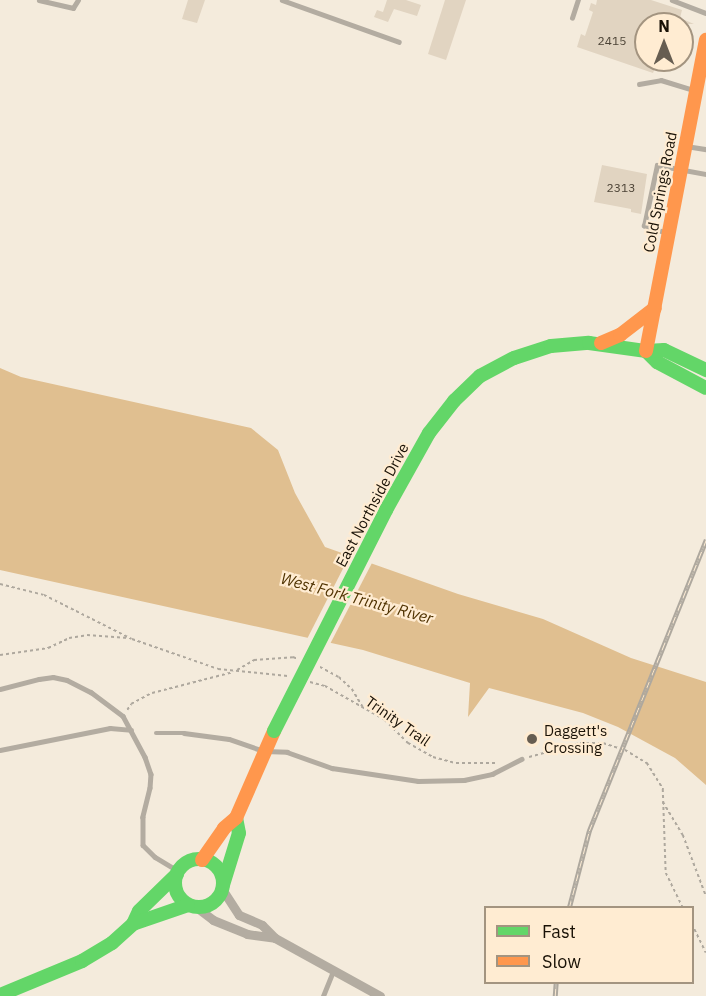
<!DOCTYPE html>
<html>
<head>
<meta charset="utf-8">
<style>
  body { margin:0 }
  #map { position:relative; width:706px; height:996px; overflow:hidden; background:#f4ebdc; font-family:"IBM Plex Sans",sans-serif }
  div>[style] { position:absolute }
  .water>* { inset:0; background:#e0bf90 }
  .pier>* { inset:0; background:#f4ebdc }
  .building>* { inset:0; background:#e1d4c1 }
  .path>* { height:1.5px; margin-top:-0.75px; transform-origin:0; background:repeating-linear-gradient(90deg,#aea89e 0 3px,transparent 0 6px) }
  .lane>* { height:4.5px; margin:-2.25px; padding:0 2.25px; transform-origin:2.25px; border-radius:2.25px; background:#b3aca1 }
  .street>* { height:9px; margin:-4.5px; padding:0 4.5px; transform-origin:4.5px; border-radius:4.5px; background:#b3aca1 }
  .fast>* { height:14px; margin:-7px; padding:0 7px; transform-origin:7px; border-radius:7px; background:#63d668 }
  .fast>.ring { margin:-7px; padding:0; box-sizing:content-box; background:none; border:14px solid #63d668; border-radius:50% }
  .slow>* { height:14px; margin:-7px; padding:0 7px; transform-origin:7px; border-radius:7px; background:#ff974d }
  .rail>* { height:4.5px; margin-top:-2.25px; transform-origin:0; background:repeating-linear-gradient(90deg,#ffecd2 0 7px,#aea89e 0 14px); box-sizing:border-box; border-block:2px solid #aea89e }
  .fast-bridge>* { height:14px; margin:-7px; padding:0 7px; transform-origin:7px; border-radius:7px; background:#63d668 }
  .dots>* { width:16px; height:16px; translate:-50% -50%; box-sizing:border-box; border:3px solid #ffecd2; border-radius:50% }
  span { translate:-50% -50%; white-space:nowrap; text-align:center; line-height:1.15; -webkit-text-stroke:4.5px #ffecd2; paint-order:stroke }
  .number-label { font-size:12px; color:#4c4336 }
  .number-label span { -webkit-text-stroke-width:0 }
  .street-label { font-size:15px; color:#191106 }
  .poi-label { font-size:15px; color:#191106 }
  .left { translate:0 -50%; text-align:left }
  .water-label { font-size:16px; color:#4f3200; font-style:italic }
  .legend { position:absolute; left:484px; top:906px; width:210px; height:78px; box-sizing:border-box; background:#ffecd2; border:2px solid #a39480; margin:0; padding:8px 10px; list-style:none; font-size:18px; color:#191106 }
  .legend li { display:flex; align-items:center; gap:12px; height:30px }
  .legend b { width:30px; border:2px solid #a39480 }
  .north { position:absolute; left:634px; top:12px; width:60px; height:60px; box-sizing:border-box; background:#ffecd2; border:2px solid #a39480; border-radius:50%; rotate:0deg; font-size:16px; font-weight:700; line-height:24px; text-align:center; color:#191106 }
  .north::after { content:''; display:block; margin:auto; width:21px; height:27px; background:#665d51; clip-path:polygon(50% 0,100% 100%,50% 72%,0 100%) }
</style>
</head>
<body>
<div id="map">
  <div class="water">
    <div style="clip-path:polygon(0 368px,21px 377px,251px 428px,278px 450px,295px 493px,325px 547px,458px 594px,543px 619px,631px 658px,706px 682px,706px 785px,675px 758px,618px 727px,583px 713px,489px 688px,468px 717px,470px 683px,363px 650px,0 570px)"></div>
  </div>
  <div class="pier">
    <div style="clip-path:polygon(351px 553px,373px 561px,329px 646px,306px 641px)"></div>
  </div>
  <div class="building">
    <div style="clip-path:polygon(188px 0,205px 0,197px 23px,182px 19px)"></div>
    <div style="clip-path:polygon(387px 0,406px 0,421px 5px,417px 16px,394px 9px,388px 22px,374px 17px,377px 10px,383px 12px)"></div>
    <div style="clip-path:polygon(445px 0,466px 0,446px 60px,428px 54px)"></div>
    <div style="clip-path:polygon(597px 0,651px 0,682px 10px,680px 18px,694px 24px,646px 24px,646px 60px,658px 60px,653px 73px,577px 47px,581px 34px,585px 36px,593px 12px,589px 10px,591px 3px,596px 5px)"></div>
    <div style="clip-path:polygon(602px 165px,647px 174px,641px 214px,631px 212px,631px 209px,594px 202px)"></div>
  </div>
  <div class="path">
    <div style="left:0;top:584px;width:45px;rotate:14deg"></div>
    <div style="left:44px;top:595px;width:98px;rotate:26.6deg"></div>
    <div style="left:132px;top:639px;width:91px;rotate:19.2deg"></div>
    <div style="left:218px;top:669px;width:70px;rotate:5.7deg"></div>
    <div style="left:0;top:655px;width:49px;rotate:-8.3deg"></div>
    <div style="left:48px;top:648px;width:23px;rotate:-25deg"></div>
    <div style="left:69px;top:638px;width:18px;rotate:-9deg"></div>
    <div style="left:87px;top:635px;width:41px;rotate:4.2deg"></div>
    <div style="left:320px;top:667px;width:21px;rotate:28deg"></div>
    <div style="left:339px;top:677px;width:18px;rotate:43deg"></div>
    <div style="left:352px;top:689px;width:21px;rotate:59deg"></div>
    <div style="left:237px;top:670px;width:20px;rotate:-30deg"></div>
    <div style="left:254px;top:660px;width:39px;rotate:-4deg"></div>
    <div style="left:293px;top:657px;width:5px;rotate:22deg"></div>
    <div style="left:310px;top:682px;width:16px;rotate:15deg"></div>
    <div style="left:325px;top:686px;width:69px;rotate:29.5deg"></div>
    <div style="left:385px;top:720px;width:33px;rotate:45deg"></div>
    <div style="left:408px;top:743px;width:29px;rotate:29deg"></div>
    <div style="left:433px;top:757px;width:24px;rotate:15deg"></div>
    <div style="left:456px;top:763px;width:42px"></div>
    <div style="left:127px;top:710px;width:7px;rotate:-56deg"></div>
    <div style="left:131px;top:704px;width:24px;rotate:-28deg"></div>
    <div style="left:152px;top:693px;width:84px;rotate:-14.5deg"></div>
    <div style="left:529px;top:757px;width:53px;rotate:-15.4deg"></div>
    <div style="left:580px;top:743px;width:23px"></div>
    <div style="left:603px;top:743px;width:23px;rotate:18deg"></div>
    <div style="left:625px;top:750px;width:26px;rotate:31deg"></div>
    <div style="left:647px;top:763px;width:31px;rotate:58deg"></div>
    <div style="left:663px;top:789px;width:84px;rotate:88deg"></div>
    <div style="left:666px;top:873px;width:39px;rotate:64deg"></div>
    <div style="left:663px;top:802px;width:39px;rotate:59deg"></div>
    <div style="left:683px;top:835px;width:65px;rotate:69.3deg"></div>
    <div style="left:692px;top:924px;width:32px;rotate:64deg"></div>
  </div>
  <div class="lane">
    <div style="left:39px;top:0;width:35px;rotate:13deg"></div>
    <div style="left:73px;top:8px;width:9px;rotate:-58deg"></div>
    <div style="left:282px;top:0;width:124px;rotate:19.7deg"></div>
    <div style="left:672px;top:0;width:36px;rotate:21deg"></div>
    <div style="left:572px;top:18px;width:19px;rotate:-72deg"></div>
    <div style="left:639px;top:84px;width:22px;rotate:-10deg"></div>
    <div style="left:661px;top:80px;width:34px;rotate:17deg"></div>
    <div style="left:686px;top:146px;width:20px;rotate:9deg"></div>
    <div style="left:666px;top:233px;width:23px;rotate:-162deg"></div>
    <div style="left:644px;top:226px;width:62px;rotate:-78deg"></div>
    <div style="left:657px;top:165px;width:50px;rotate:10.4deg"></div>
    <div style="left:0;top:689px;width:40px;rotate:-14.4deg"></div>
    <div style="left:39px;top:679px;width:14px;rotate:-8deg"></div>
    <div style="left:53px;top:677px;width:14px;rotate:12deg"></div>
    <div style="left:67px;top:680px;width:27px;rotate:27deg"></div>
    <div style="left:91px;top:692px;width:40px;rotate:37deg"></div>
    <div style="left:123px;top:716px;width:47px;rotate:61.8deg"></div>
    <div style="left:145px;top:757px;width:18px;rotate:71deg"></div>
    <div style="left:151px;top:774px;width:14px;rotate:94deg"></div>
    <div style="left:150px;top:788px;width:30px;rotate:104deg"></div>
    <div style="left:143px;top:817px;width:28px;rotate:90deg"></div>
    <div style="left:143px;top:845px;width:17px;rotate:45deg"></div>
    <div style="left:155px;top:857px;width:27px;rotate:31deg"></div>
    <div style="left:156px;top:733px;width:28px"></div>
    <div style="left:184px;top:733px;width:45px;rotate:7.6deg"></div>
    <div style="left:229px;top:739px;width:37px;rotate:19deg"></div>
    <div style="left:264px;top:751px;width:23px;rotate:2deg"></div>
    <div style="left:287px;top:752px;width:48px;rotate:19.6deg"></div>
    <div style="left:332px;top:768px;width:87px;rotate:8.6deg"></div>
    <div style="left:418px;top:781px;width:46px;rotate:-1.2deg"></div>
    <div style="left:464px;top:780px;width:29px;rotate:-12deg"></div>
    <div style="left:492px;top:774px;width:33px;rotate:-27deg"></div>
    <div style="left:0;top:750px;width:112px;rotate:-11.3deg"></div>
    <div style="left:110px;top:728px;width:21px;rotate:5deg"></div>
    <div style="left:323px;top:996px;width:27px;rotate:-68deg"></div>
  </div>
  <div class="street">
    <div style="left:222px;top:889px;width:31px;rotate:57deg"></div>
    <div style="left:239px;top:915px;width:25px;rotate:23deg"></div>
    <div style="left:262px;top:925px;width:18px;rotate:45deg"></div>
    <div style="left:275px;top:938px;width:120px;rotate:28.9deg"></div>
    <div style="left:196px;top:907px;width:21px;rotate:37deg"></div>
    <div style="left:213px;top:920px;width:37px;rotate:22deg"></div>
    <div style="left:247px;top:934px;width:28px;rotate:8deg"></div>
  </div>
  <div class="fast">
    <div style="left:646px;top:351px;width:16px;rotate:45deg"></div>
    <div style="left:657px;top:362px;width:55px;rotate:28deg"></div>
    <div style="left:386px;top:510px;width:88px;rotate:-60.8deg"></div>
    <div style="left:429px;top:433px;width:41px;rotate:-52deg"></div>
    <div style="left:454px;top:401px;width:36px;rotate:-44deg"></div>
    <div style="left:480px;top:376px;width:38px;rotate:-28deg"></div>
    <div style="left:514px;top:358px;width:39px;rotate:-18deg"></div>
    <div style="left:551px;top:346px;width:38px;rotate:-5deg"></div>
    <div style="left:589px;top:343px;width:58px;rotate:8deg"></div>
    <div style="left:646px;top:351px;width:18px;rotate:-3deg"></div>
    <div style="left:664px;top:350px;width:47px;rotate:25.5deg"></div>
    <div class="ring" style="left:175px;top:859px;width:34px;height:34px"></div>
    <div style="left:223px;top:885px;width:54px;rotate:-72.9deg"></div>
    <div style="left:239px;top:833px;width:15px;rotate:-101deg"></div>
    <div style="left:133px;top:924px;width:14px;rotate:-65deg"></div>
    <div style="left:139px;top:911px;width:53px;rotate:-44.2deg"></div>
    <div style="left:0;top:995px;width:89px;rotate:-22.5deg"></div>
    <div style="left:82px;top:961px;width:35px;rotate:-31deg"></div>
    <div style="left:112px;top:943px;width:28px;rotate:-42deg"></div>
    <div style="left:133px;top:924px;width:58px;rotate:-19.1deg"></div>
  </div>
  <div class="slow">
    <div style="left:601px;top:343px;width:21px;rotate:-23deg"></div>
    <div style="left:620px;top:335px;width:44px;rotate:-37.6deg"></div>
    <div style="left:646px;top:351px;width:317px;rotate:-79.1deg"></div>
    <div style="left:202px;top:860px;width:39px;rotate:-55deg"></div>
    <div style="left:224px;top:828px;width:16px;rotate:-40deg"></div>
    <div style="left:236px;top:818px;width:95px;rotate:-66.4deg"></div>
  </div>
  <div class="rail">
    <div style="left:569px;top:908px;width:80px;rotate:-75.4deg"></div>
    <div style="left:589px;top:831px;width:314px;rotate:-68.1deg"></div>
    <div style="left:555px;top:996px;width:14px;rotate:-86deg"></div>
  </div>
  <div class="fast-bridge">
    <div style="left:274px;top:731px;width:248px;rotate:-63.1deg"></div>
  </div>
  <div class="dots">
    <div style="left:532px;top:739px;background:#665d51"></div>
  </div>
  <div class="number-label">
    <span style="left:612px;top:41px">2415</span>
    <span style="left:621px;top:188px">2313</span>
  </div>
  <div class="street-label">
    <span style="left:660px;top:192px;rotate:-79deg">Cold Springs Road</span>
    <span style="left:372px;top:505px;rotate:-62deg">East Northside Drive</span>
    <span style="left:398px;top:721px;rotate:35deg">Trinity Trail</span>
  </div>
  <div class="poi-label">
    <span class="left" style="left:544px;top:739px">Daggett's<br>Crossing</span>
  </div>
  <div class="water-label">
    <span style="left:357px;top:598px;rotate:15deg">West Fork Trinity River</span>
  </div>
  <ul class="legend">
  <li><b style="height:8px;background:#63d668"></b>Fast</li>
  <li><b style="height:8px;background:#ff974d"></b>Slow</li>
  </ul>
  <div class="north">N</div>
</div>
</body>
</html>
